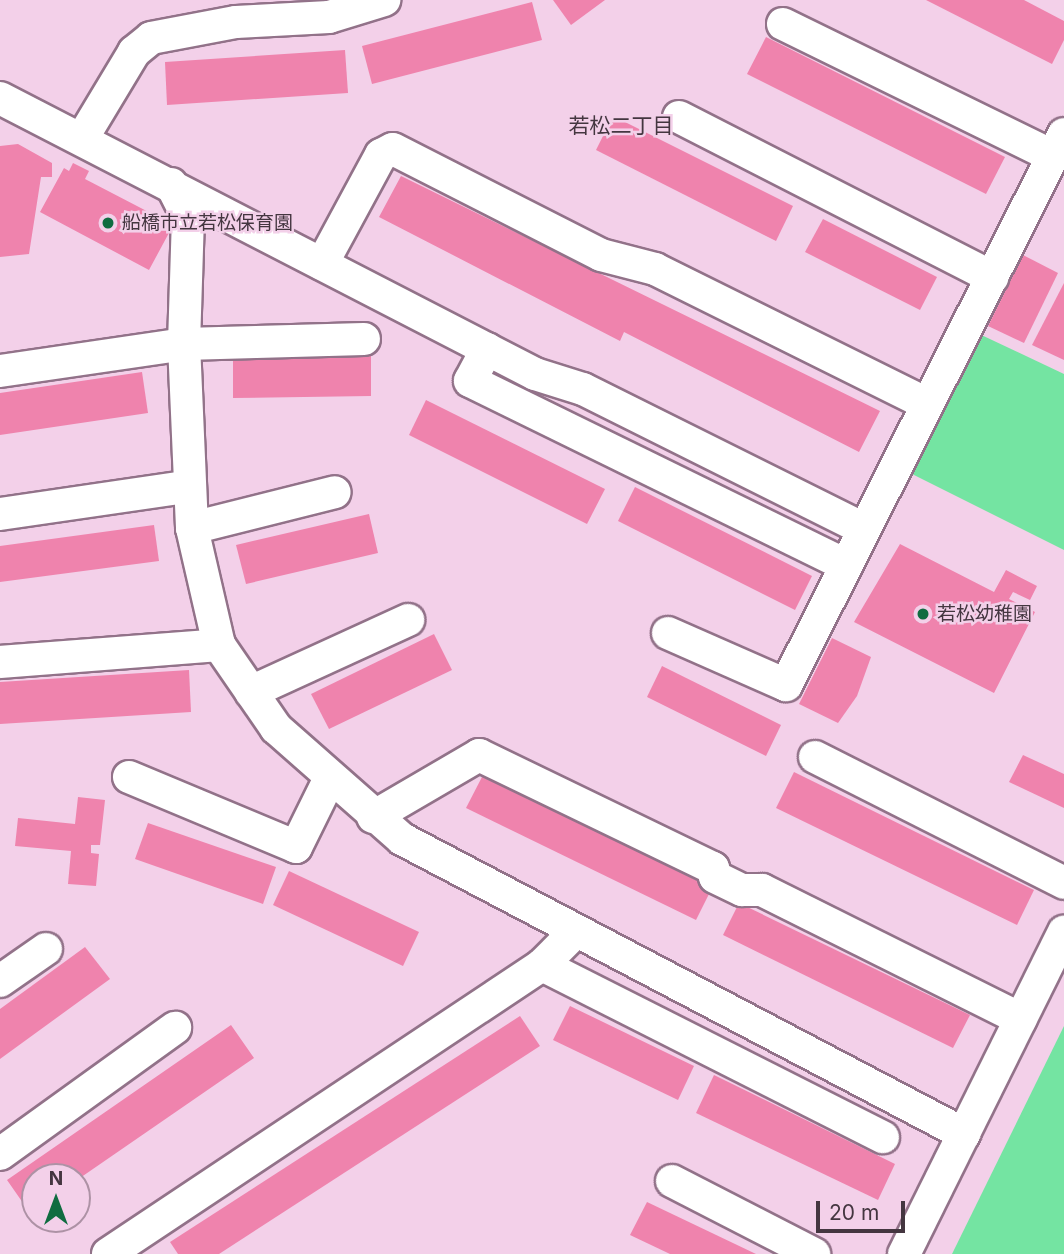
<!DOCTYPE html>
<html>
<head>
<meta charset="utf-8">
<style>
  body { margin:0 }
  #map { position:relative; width:1064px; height:1254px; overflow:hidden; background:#f3d0e9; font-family:Inter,"Noto Sans JP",sans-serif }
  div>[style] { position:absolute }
  .green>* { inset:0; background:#74e4a2 }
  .building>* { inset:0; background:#ef83ad }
  .roads { filter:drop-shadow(2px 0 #927289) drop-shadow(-2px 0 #927289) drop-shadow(0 2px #927289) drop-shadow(0 -2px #927289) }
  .minor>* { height:32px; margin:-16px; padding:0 16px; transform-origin:16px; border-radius:16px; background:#fff }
  .dots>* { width:19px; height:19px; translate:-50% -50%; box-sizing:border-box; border:4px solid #f3d0e9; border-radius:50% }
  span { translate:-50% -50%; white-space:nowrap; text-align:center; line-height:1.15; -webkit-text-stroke:5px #f3d0e9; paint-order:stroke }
  .poi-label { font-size:19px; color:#443640 }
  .left { translate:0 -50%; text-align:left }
  .neighbourhood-label { font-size:21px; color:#443640 }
  .north { position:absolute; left:21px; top:1163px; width:70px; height:70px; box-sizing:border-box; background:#f3d0e9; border:2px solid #ad92a5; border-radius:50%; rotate:0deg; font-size:19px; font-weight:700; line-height:28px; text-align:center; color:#443640 }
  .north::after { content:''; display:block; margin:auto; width:24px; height:32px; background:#106c40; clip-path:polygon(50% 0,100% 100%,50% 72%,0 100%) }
  .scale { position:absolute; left:816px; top:1201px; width:89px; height:32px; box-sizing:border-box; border:4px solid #443640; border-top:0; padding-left:9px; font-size:21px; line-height:24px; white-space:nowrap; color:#443640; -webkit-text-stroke:5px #f3d0e9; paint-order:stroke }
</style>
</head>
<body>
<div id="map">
  <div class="green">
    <div style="clip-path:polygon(975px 332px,1064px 374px,1064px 550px,906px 471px)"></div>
    <div style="clip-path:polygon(1064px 1026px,1064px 1254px,952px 1254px)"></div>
  </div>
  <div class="building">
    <div style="clip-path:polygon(553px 0,605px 0,571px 25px)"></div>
    <div style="clip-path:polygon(926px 0,1024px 0,1064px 21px,1064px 40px,1052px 64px)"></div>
    <div style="clip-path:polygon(532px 2px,542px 40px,372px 84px,362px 46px)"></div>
    <div style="clip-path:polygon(766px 37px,1005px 157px,986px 194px,747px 74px)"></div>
    <div style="clip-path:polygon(345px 50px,348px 93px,167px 105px,165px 62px)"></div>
    <div style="clip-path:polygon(613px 116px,793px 206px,776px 241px,596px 150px)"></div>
    <div style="clip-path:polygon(18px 144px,52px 163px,52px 177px,41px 177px,29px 254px,0 257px,0 146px)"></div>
    <div style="clip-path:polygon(73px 163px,89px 171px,85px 179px,162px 219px,159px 225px,170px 231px,149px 270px,40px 212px,64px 168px,69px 171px)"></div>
    <div style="clip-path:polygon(401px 176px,880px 411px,859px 452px,624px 332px,620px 341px,379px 217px)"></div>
    <div style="clip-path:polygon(823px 219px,937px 277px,920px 310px,805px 252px)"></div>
    <div style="clip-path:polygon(1023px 255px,1058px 273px,1024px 343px,988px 326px)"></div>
    <div style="clip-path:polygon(1064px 283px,1064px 360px,1032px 345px)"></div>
    <div style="clip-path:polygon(371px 353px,371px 396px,233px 398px,233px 355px)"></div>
    <div style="clip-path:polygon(142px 372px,148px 413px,0 435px,0 393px)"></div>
    <div style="clip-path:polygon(426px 400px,605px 489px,587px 524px,409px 435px)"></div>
    <div style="clip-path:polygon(635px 487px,812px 576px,795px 610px,618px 521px)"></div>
    <div style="clip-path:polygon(369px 514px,378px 553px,246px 584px,236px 545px)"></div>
    <div style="clip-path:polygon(154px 525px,159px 561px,0 582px,0 546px)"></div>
    <div style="clip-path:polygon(900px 544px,994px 592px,1006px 570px,1037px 586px,1030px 600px,1013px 592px,1009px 599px,1035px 612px,994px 693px,854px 622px)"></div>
    <div style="clip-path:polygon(434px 634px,452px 670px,329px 729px,311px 694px)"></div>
    <div style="clip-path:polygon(832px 638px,871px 657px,857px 696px,838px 723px,799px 704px)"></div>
    <div style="clip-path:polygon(662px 666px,781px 725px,766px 756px,647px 697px)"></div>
    <div style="clip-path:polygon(189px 670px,191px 712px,0 724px,0 682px)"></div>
    <div style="clip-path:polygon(1023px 755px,1064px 774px,1064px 808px,1009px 782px)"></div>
    <div style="clip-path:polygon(794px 772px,1034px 890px,1017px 925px,776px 808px)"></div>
    <div style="clip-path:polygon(483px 775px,712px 888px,696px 920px,466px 808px)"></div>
    <div style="clip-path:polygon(78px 797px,105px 800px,100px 845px,91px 845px,91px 853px,99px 854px,96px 886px,68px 884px,71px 851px,15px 846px,18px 818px,75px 824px)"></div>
    <div style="clip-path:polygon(148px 823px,276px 867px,263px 904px,135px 859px)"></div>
    <div style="clip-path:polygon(289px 871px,419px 932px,403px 966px,273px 905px)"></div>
    <div style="clip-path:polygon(739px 903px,970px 1015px,953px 1048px,723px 935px)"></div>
    <div style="clip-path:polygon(85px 947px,110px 979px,0 1059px,0 1009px)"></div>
    <div style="clip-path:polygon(570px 1006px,694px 1066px,678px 1100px,553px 1040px)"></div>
    <div style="clip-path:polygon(520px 1016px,540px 1046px,219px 1254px,178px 1254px,170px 1242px)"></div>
    <div style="clip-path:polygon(231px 1025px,254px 1058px,77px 1180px,35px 1177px,30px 1213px,7px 1180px)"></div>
    <div style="clip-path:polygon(714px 1075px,895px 1164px,878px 1200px,696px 1113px)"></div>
    <div style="clip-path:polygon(647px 1202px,756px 1254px,670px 1254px,630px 1235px)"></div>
  </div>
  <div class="roads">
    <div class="minor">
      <div style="left:783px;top:24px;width:301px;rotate:26.1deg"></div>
      <div style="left:0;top:98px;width:602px;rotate:27.29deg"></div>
      <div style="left:535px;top:374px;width:50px;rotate:17.4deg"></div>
      <div style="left:583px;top:389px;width:314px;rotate:26.5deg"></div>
      <div style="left:679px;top:117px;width:352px;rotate:27.1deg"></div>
      <div style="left:83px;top:137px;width:99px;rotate:-59deg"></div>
      <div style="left:134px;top:52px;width:22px;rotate:-39deg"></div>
      <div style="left:151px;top:38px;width:86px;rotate:-10.7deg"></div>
      <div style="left:236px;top:22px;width:93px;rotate:-3.1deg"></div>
      <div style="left:329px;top:17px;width:58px;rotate:-17.2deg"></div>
      <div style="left:171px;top:184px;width:37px;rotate:63deg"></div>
      <div style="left:188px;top:217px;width:127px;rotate:91.8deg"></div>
      <div style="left:184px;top:344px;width:184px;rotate:87.5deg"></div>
      <div style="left:192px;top:528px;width:120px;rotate:77deg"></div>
      <div style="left:219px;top:645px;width:101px;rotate:55.5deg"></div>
      <div style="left:276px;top:728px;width:168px;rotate:41.4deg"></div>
      <div style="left:402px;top:839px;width:635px;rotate:27.7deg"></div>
      <div style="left:322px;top:264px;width:124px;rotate:-61.6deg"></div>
      <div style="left:381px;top:155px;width:13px;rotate:-27deg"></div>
      <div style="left:393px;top:149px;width:233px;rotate:27deg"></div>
      <div style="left:601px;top:255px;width:56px;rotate:14.5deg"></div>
      <div style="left:655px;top:269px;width:304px;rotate:26.4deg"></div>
      <div style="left:487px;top:349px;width:36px;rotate:118deg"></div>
      <div style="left:470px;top:381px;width:419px;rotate:26.1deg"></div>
      <div style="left:0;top:371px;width:186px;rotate:-8.3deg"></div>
      <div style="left:184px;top:344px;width:180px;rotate:-1.6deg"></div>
      <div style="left:0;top:514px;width:188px;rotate:-8.3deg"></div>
      <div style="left:192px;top:528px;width:147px;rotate:-14.1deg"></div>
      <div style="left:668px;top:633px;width:129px;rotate:23.8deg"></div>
      <div style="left:786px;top:685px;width:617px;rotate:-63.23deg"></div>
      <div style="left:0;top:662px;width:220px;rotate:-4.4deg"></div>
      <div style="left:251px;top:692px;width:173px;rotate:-24.6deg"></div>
      <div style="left:815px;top:757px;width:279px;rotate:26.8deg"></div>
      <div style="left:129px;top:777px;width:181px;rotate:22.7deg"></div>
      <div style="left:296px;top:847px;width:75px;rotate:-63.8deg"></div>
      <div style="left:373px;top:817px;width:123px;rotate:-30.3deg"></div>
      <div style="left:479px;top:755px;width:260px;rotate:25.8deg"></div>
      <div style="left:713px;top:868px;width:9px;rotate:77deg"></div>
      <div style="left:715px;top:877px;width:30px;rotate:26deg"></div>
      <div style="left:742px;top:890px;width:20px"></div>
      <div style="left:762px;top:890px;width:289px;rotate:26.5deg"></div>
      <div style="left:542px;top:965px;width:382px;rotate:26.8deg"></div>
      <div style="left:0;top:981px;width:56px;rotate:-34.8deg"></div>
      <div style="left:0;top:1154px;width:216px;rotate:-35.8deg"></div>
      <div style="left:672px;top:1181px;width:160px;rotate:27.2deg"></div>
      <div style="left:108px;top:1254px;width:521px;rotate:-33.66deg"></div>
      <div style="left:542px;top:965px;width:45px;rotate:-45deg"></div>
      <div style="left:904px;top:1254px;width:360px;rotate:-63.6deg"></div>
    </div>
  </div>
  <div class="dots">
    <div style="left:108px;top:223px;background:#106c40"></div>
    <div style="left:923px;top:614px;background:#106c40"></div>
  </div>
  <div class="poi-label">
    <span class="left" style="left:122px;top:223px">船橋市立若松保育園</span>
    <span class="left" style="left:937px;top:614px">若松幼稚園</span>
  </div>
  <div class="neighbourhood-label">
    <span style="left:621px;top:126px">若松二丁目</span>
  </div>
  <div class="north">N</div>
  <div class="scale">20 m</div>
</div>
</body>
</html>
